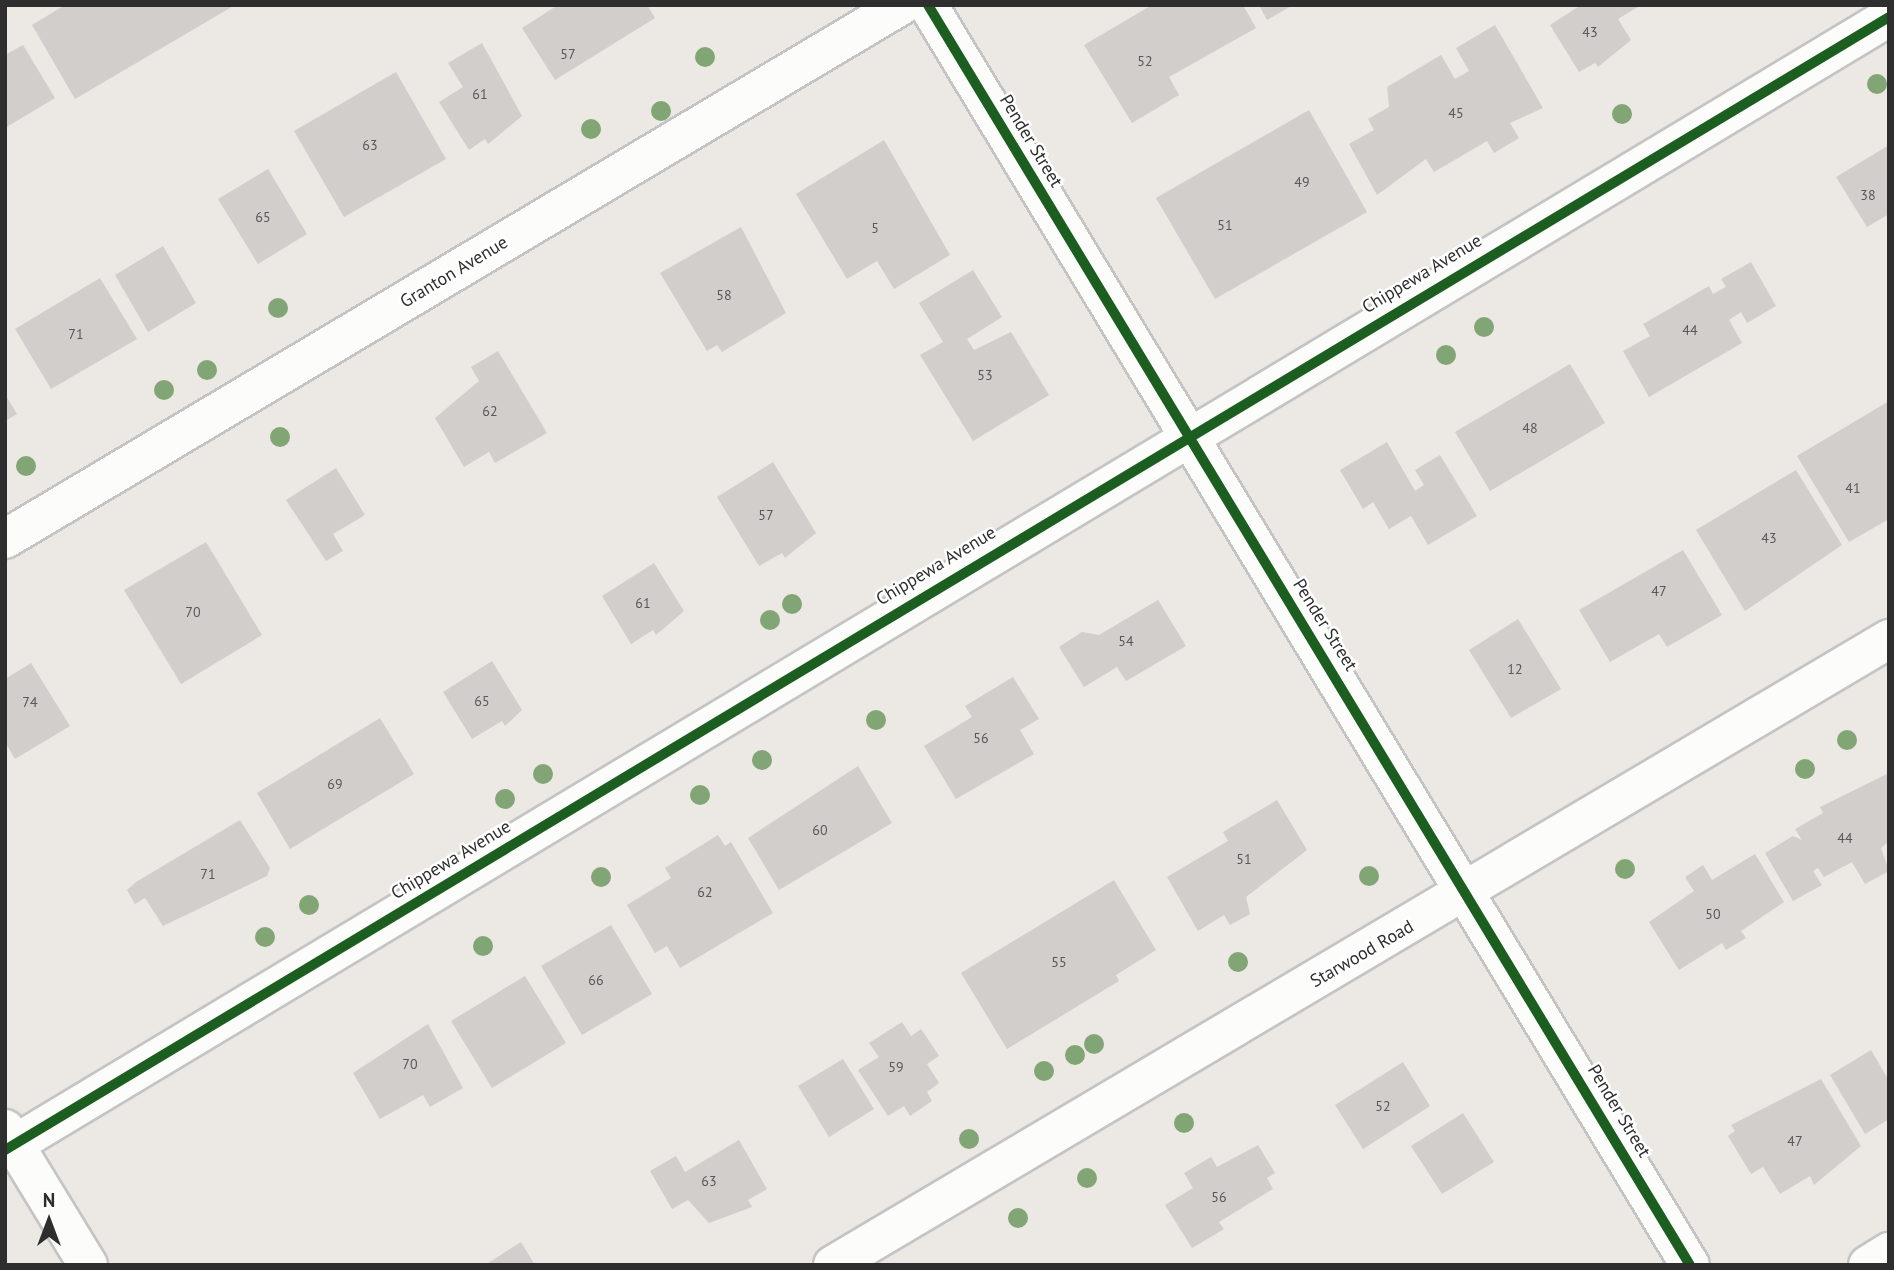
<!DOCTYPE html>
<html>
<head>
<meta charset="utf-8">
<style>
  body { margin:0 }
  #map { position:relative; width:1894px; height:1270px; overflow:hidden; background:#ece8e4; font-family:"PT Sans",sans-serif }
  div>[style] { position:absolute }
  .building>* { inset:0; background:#d1cecb }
  .roads { filter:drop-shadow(2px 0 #c5c4c5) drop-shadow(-2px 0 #c5c4c5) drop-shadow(0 2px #c5c4c5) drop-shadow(0 -2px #c5c4c5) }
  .minor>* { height:38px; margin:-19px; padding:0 19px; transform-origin:19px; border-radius:19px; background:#fcfcfb }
  .cycleway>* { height:10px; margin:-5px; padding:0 5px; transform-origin:5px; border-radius:5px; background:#1b5e20 }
  .trees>* { width:20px; height:20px; margin:-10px; border-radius:50%; background:#82a575 }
  span { translate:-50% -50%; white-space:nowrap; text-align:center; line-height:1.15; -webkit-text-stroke:5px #fff; paint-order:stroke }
  .number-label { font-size:14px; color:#585857 }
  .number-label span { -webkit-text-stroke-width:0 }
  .street-label { font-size:18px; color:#2e2e2e }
  .frame { position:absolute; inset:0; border:7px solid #2e2e2e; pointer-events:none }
  .north { position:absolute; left:14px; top:1186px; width:70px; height:70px; -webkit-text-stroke:5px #fff; paint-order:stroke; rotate:0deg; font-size:19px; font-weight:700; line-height:28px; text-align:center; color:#2e2e2e }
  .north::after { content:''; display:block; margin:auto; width:24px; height:32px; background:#2e2e2e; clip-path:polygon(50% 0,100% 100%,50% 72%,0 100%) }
</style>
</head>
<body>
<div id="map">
  <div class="building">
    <div style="clip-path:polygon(65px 5px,235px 5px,75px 99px,32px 25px)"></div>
    <div style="clip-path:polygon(558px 5px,647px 5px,655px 18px,555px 80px,522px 28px)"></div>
    <div style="clip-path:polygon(1152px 5px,1243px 5px,1256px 28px,1169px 77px,1179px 95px,1132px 123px,1084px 45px)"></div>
    <div style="clip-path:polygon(1259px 5px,1293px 5px,1267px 20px)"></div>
    <div style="clip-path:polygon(1581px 5px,1641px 5px,1618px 19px,1631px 40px,1598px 67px,1595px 63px,1579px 72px,1550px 25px)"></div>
    <div style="clip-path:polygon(1495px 25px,1543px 108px,1510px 123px,1519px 138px,1494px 153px,1487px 141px,1434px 172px,1426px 159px,1377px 195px,1349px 144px,1374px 130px,1368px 119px,1389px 107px,1387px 87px,1441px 55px,1455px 79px,1469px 71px,1456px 48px)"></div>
    <div style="clip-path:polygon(482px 43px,522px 116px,488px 144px,485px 139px,469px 150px,439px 102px,463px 87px,448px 63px)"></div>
    <div style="clip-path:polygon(23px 45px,55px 98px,5px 128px,5px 55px)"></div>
    <div style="clip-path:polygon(396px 72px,446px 159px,344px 217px,294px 131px)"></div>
    <div style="clip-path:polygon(1309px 110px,1367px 212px,1215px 299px,1156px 198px)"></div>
    <div style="clip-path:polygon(884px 140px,950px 255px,894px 289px,877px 261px,847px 279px,796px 194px)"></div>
    <div style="clip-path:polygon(1889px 145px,1889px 214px,1867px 227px,1836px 177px)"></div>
    <div style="clip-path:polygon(268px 169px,307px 234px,258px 264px,218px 199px)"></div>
    <div style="clip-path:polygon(741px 227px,786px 313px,722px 352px,717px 345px,707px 351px,660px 273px)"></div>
    <div style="clip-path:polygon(163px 246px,196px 303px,148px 332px,115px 275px)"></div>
    <div style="clip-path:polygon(1751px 262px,1776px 306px,1747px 323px,1741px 312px,1729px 320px,1742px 343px,1649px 397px,1623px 351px,1650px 336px,1643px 324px,1709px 286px,1713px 294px,1726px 287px,1721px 279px)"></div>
    <div style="clip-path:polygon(973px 270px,1002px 317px,967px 339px,974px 350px,1011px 332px,1049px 395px,973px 441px,920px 355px,943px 342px,919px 303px)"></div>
    <div style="clip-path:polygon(100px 278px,137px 339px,51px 389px,15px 329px)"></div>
    <div style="clip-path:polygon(498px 351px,547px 433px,495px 463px,489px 452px,464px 467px,435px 418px,479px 381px,471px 367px)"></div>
    <div style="clip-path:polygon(1570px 364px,1605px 423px,1490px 491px,1455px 432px)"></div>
    <div style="clip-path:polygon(5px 394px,17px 414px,5px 421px)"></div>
    <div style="clip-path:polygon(1889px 401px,1889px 519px,1849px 542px,1797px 456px)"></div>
    <div style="clip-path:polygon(1387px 442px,1415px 491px,1424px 485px,1415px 470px,1440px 455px,1477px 516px,1428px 545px,1411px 516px,1389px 529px,1373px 502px,1363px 509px,1340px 470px)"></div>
    <div style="clip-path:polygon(773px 462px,816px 533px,785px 558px,782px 553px,759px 566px,717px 497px)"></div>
    <div style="clip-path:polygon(336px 468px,365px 515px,333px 534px,343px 551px,326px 561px,286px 500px)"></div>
    <div style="clip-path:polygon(1796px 470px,1842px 545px,1745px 611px,1696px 530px)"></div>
    <div style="clip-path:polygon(206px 542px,262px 635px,181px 684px,124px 590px)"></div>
    <div style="clip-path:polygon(1683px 550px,1722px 615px,1667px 647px,1659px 634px,1610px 662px,1579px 610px)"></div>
    <div style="clip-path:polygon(654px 563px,684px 611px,656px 635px,653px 630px,631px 644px,602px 596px)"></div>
    <div style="clip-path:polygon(1158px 600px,1186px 646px,1126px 681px,1117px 667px,1084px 687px,1059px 647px,1082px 632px,1099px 635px)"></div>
    <div style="clip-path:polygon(1518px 619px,1561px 689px,1511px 718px,1469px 650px)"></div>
    <div style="clip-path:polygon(492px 661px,522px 710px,505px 726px,502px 721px,472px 739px,443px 692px)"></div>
    <div style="clip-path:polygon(31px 663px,70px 726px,15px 759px,5px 742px,5px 679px)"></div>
    <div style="clip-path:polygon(1013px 677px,1039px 719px,1020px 730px,1034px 754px,956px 799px,924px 746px,972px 717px,965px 706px)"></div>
    <div style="clip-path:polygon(380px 718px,414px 774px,290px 849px,257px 793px)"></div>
    <div style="clip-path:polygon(858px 766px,892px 823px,779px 890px,748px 838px)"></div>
    <div style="clip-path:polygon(1889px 773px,1889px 841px,1881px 848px,1889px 871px,1865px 884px,1852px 862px,1824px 877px,1818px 868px,1813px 871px,1822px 885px,1793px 901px,1765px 853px,1793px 836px,1802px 840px,1795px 829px,1823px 813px,1820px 807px)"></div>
    <div style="clip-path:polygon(1277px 800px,1307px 850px,1246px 897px,1250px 914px,1230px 925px,1224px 915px,1198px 931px,1167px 877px,1228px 841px,1223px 832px)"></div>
    <div style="clip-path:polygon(240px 820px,270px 868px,267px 876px,163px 926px,145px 898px,135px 904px,127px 890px,136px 882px)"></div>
    <div style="clip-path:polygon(718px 835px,725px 846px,731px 842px,773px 913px,680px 968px,667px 946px,655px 953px,627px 905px,671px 878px,665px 868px)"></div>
    <div style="clip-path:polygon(1755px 854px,1784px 902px,1741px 931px,1746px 938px,1726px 950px,1722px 943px,1679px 970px,1649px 922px,1694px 891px,1685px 877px,1703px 865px,1712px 880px)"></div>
    <div style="clip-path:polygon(1114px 880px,1156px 950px,1116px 975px,1119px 981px,1007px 1049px,961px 973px)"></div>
    <div style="clip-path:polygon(611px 925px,652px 994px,582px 1035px,541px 966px)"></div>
    <div style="clip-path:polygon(525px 976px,566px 1043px,492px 1088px,451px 1021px)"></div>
    <div style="clip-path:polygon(902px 1022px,911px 1036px,921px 1029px,939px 1056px,927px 1064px,939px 1083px,927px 1092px,932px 1101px,910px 1116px,904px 1106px,888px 1116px,858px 1070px,879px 1057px,869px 1043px)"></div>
    <div style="clip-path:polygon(428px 1024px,463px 1088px,430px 1107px,423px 1095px,380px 1119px,353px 1073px)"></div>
    <div style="clip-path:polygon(1871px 1050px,1889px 1081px,1889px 1119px,1865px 1134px,1830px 1075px)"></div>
    <div style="clip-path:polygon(843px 1059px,874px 1109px,829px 1137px,798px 1086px)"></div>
    <div style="clip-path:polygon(1403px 1062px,1430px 1106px,1363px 1149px,1335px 1105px)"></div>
    <div style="clip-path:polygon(1821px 1079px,1861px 1146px,1814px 1185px,1810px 1176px,1780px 1194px,1763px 1167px,1751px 1174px,1728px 1136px,1735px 1131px,1731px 1125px)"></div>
    <div style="clip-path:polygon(1463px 1113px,1494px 1162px,1442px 1194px,1411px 1146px)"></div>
    <div style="clip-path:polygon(739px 1140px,767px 1189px,748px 1200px,752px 1207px,709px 1223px,688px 1200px,672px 1209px,650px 1171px,676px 1156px,685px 1172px)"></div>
    <div style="clip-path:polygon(1258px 1145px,1275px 1173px,1267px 1178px,1273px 1189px,1219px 1222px,1224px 1229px,1192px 1248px,1165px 1205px,1193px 1188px,1184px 1173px,1211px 1157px,1217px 1167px)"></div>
    <div style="clip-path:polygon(521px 1242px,535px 1265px,485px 1265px)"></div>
  </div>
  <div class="roads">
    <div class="minor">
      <div style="left:928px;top:5px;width:1472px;rotate:58.84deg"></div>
      <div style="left:5px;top:539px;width:1044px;rotate:-30.77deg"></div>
      <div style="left:5px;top:1129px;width:159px;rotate:58.6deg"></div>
      <div style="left:5px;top:1150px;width:2198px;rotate:-31.02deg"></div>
      <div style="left:833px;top:1265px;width:1228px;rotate:-30.66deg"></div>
      <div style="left:1868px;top:1265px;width:25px;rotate:-32deg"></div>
    </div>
  </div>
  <div class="cycleway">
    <div style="left:928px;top:5px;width:1472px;rotate:58.84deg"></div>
    <div style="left:5px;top:1150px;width:2198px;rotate:-31.02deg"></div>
  </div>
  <div class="trees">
    <div style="left:705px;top:57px"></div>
    <div style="left:1877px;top:84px"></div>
    <div style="left:661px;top:111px"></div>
    <div style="left:1622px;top:114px"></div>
    <div style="left:591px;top:129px"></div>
    <div style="left:278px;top:308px"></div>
    <div style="left:1484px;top:327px"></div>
    <div style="left:1446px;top:355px"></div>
    <div style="left:207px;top:370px"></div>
    <div style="left:164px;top:390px"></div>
    <div style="left:280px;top:437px"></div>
    <div style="left:26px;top:466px"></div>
    <div style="left:792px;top:604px"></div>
    <div style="left:770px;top:620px"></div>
    <div style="left:876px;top:720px"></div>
    <div style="left:1847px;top:740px"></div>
    <div style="left:762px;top:760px"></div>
    <div style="left:1805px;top:769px"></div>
    <div style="left:543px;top:774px"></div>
    <div style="left:700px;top:795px"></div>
    <div style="left:505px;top:799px"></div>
    <div style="left:1625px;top:869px"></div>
    <div style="left:1369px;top:876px"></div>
    <div style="left:601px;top:877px"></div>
    <div style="left:309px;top:905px"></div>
    <div style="left:265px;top:937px"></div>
    <div style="left:483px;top:946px"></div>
    <div style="left:1238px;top:962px"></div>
    <div style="left:1094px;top:1044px"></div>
    <div style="left:1075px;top:1055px"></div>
    <div style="left:1044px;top:1071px"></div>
    <div style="left:1184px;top:1123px"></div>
    <div style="left:969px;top:1139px"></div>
    <div style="left:1087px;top:1178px"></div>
    <div style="left:1018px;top:1218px"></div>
  </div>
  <div class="number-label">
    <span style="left:1590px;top:32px">43</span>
    <span style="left:568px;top:54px">57</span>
    <span style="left:1145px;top:61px">52</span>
    <span style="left:480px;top:94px">61</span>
    <span style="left:1456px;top:113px">45</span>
    <span style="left:370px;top:145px">63</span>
    <span style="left:1302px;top:182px">49</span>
    <span style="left:1868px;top:195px">38</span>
    <span style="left:263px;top:217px">65</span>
    <span style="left:1225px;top:225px">51</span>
    <span style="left:875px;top:228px">5</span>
    <span style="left:724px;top:295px">58</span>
    <span style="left:1690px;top:330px">44</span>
    <span style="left:76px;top:334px">71</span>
    <span style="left:985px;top:375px">53</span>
    <span style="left:490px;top:411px">62</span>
    <span style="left:1530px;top:428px">48</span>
    <span style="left:1853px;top:488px">41</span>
    <span style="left:766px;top:515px">57</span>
    <span style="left:1769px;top:538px">43</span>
    <span style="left:1659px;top:591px">47</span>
    <span style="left:643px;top:603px">61</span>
    <span style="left:193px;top:612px">70</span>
    <span style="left:1126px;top:641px">54</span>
    <span style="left:1515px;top:669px">12</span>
    <span style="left:482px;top:701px">65</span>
    <span style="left:30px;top:702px">74</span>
    <span style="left:981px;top:738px">56</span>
    <span style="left:335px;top:784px">69</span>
    <span style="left:820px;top:830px">60</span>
    <span style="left:1845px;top:838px">44</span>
    <span style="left:1244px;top:859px">51</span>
    <span style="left:208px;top:874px">71</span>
    <span style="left:705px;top:892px">62</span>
    <span style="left:1713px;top:914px">50</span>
    <span style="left:1059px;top:962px">55</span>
    <span style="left:596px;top:980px">66</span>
    <span style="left:410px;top:1064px">70</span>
    <span style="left:896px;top:1067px">59</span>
    <span style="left:1383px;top:1106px">52</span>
    <span style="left:1795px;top:1141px">47</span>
    <span style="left:709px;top:1181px">63</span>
    <span style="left:1219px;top:1197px">56</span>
  </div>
  <div class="street-label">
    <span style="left:1031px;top:141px;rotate:59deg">Pender Street</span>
    <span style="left:454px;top:272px;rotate:-31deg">Granton Avenue</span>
    <span style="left:1422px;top:274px;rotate:-31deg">Chippewa Avenue</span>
    <span style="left:936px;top:566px;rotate:-31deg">Chippewa Avenue</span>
    <span style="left:1325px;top:625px;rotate:58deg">Pender Street</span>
    <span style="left:451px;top:860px;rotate:-31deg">Chippewa Avenue</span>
    <span style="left:1362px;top:954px;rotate:-30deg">Starwood Road</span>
    <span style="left:1619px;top:1111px;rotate:59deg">Pender Street</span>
  </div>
  <div class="frame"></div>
  <div class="north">N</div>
</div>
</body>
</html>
